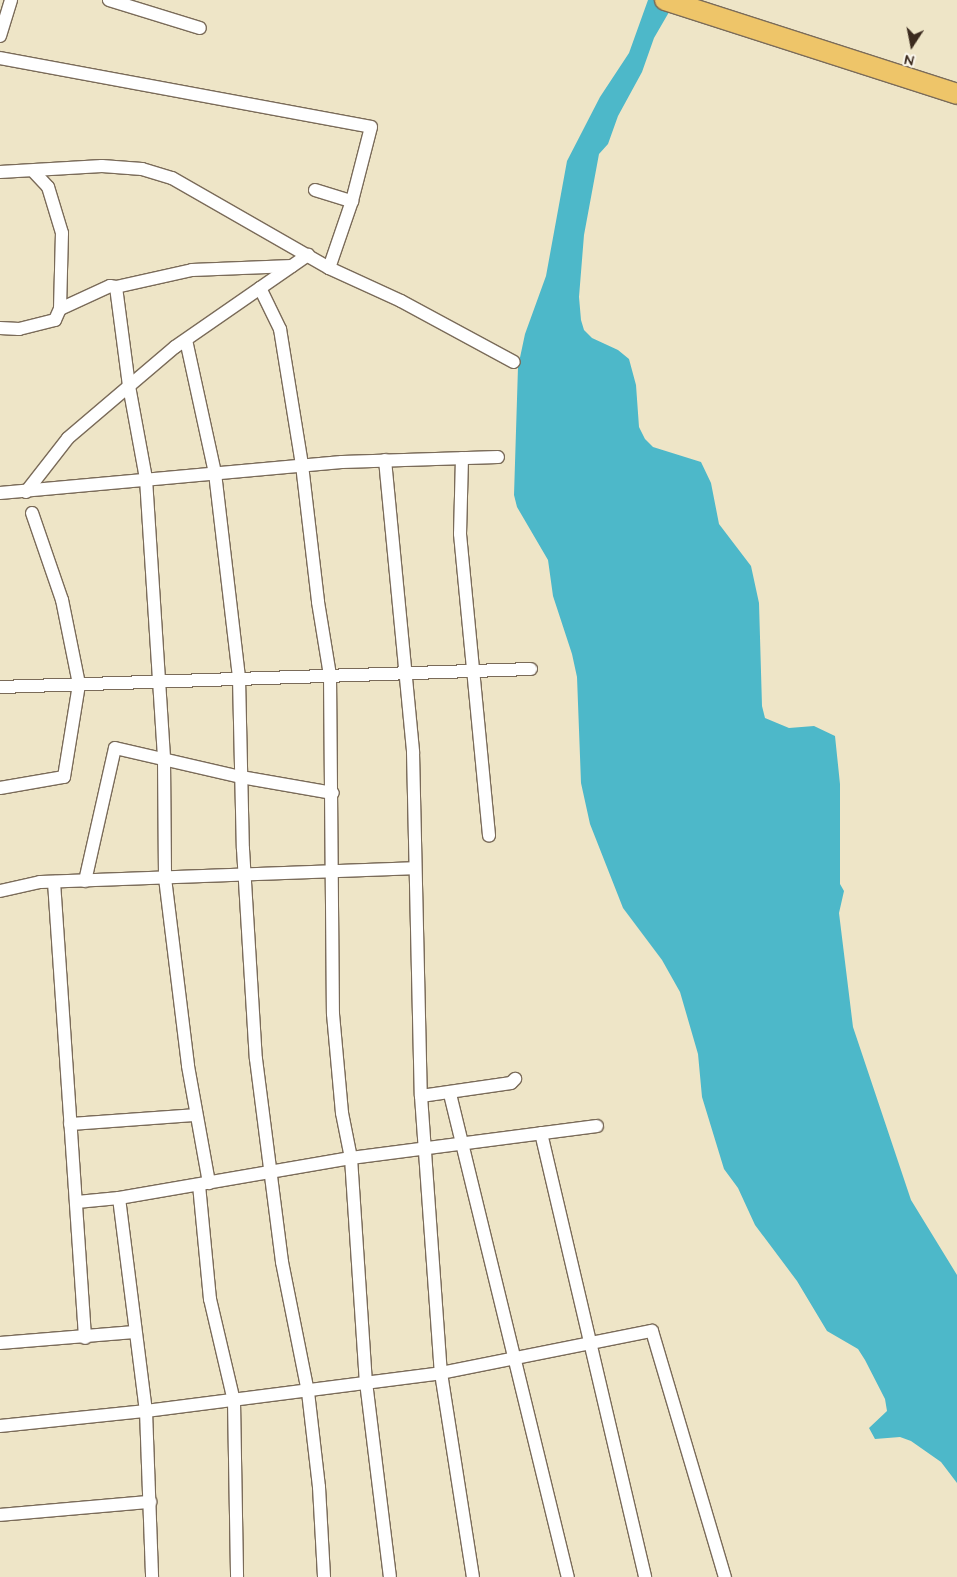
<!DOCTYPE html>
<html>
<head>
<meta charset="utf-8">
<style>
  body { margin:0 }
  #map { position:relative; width:957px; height:1577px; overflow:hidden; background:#eee5c7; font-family:"Architects Daughter",sans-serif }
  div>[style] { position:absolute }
  .water>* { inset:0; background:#4db8c9 }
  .roads { filter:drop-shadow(1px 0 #7a6b59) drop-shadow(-1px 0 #7a6b59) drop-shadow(0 1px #7a6b59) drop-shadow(0 -1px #7a6b59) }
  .street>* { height:12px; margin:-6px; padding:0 6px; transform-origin:6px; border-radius:6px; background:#fff }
  .primary>* { height:20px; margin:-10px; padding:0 10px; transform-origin:10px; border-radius:10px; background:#eec569 }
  span { translate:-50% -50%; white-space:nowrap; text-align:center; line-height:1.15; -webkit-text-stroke:4.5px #fbf7ec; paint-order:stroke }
  .north { position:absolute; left:887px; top:20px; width:50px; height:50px; -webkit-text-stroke:4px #fbf7ec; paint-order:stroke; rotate:191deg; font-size:14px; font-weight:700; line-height:20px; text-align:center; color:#3b2a1e }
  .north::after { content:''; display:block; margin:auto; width:18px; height:22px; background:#3b2a1e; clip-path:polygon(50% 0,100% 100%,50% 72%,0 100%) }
</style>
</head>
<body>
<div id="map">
  <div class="water">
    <div style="clip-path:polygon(648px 0,676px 0,654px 38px,642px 72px,618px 116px,608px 144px,599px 154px,584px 235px,579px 297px,581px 320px,584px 330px,592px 338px,618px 350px,629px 359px,636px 385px,639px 427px,645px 439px,653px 447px,701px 462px,711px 483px,719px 524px,751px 566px,759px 603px,762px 706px,765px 718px,789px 728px,814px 726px,835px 736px,840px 784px,840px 884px,844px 891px,839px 913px,853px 1027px,911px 1200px,957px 1275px,957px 1483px,941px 1462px,911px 1441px,900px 1437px,875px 1439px,869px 1428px,887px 1411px,885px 1399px,865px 1360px,858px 1349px,827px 1331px,797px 1281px,755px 1225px,738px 1188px,724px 1169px,702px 1097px,698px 1054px,680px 992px,662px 960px,623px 908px,590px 824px,581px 783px,577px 677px,572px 654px,553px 596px,548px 560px,517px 507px,514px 495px,518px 367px,525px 334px,546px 276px,567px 161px,600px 97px,629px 53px)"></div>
  </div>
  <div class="roads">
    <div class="street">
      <div style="left:109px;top:0;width:95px;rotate:17.1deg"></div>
      <div style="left:0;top:36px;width:38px;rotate:-73deg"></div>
      <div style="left:0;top:58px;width:377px;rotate:10.5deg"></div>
      <div style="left:371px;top:127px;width:76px;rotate:104.4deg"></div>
      <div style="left:352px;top:201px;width:71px;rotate:108.9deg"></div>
      <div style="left:0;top:172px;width:102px;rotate:-3.4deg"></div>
      <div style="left:102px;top:166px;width:40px;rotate:4.3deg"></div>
      <div style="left:142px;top:169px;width:31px;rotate:17deg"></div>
      <div style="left:172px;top:178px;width:181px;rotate:29.8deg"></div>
      <div style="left:329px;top:268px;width:79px;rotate:24.6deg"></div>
      <div style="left:401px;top:301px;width:128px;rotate:28.4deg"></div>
      <div style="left:315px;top:190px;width:39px;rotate:17deg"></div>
      <div style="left:116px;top:287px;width:100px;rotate:82.5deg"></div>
      <div style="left:129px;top:386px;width:95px;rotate:79.6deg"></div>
      <div style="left:146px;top:479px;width:282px;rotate:86.3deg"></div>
      <div style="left:164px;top:760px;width:118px;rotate:89.5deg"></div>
      <div style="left:165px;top:878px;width:189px;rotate:83deg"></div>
      <div style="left:188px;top:1066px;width:119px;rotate:79.8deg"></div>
      <div style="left:260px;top:288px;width:46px;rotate:64deg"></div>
      <div style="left:280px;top:329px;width:138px;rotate:80.8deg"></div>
      <div style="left:302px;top:465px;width:138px;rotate:83.3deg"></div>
      <div style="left:318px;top:602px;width:74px;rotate:80.7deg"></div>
      <div style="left:330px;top:675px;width:339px;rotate:89.5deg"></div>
      <div style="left:333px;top:1014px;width:99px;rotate:84.8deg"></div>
      <div style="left:342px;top:1113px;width:46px;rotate:78.7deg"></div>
      <div style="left:351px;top:1158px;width:225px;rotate:86.2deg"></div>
      <div style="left:366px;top:1382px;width:196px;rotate:83deg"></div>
      <div style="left:60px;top:309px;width:55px;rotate:-24.7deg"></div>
      <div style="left:110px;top:286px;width:6px;rotate:9deg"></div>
      <div style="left:116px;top:287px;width:78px;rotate:-12.6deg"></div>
      <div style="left:192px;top:270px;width:100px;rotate:-2.3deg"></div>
      <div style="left:0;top:328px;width:19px;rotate:3deg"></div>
      <div style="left:19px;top:329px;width:37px;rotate:-14deg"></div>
      <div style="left:55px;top:320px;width:12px;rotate:-66deg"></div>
      <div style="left:60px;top:309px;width:76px;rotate:-88.5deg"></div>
      <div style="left:62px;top:233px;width:48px;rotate:-106.9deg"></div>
      <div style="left:48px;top:187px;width:22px;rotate:-133deg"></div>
      <div style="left:186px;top:340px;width:136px;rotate:77.7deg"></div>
      <div style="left:215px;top:473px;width:206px;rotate:83.3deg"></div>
      <div style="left:239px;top:678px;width:171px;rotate:88.7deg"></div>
      <div style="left:243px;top:849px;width:210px;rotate:86.5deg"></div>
      <div style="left:256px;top:1059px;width:205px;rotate:82.7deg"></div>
      <div style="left:282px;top:1262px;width:133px;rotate:78.7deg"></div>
      <div style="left:308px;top:1392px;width:96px;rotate:83.4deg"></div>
      <div style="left:319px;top:1487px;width:90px;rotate:86.8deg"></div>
      <div style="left:462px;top:458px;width:76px;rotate:91.5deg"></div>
      <div style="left:460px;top:534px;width:303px;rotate:84.5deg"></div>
      <div style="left:385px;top:460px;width:293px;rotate:84.5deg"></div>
      <div style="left:413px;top:752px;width:344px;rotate:88.7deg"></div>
      <div style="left:421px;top:1096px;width:278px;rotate:85.9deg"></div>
      <div style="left:441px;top:1373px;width:206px;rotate:81.1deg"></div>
      <div style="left:26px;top:492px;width:68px;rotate:-52.1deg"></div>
      <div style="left:68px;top:438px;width:140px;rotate:-40.4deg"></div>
      <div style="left:175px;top:347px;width:162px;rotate:-34.7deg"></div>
      <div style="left:0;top:493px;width:343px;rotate:-5.2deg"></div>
      <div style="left:342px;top:462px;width:156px;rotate:-1.8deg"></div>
      <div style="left:0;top:687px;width:531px;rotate:-1.94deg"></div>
      <div style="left:0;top:788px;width:65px;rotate:-9.8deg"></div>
      <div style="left:64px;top:777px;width:94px;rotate:-80.8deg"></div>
      <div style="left:79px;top:684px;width:86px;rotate:-101.4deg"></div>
      <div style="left:62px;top:600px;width:92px;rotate:-109deg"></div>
      <div style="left:85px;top:881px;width:136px;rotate:-77.3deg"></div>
      <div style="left:115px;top:748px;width:129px;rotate:13deg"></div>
      <div style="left:241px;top:777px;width:93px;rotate:9.9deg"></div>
      <div style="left:54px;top:882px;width:457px;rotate:86.1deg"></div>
      <div style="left:0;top:891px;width:41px;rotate:-12.7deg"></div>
      <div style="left:40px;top:882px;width:374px;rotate:-2.1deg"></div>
      <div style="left:450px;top:1094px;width:497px;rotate:76.3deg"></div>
      <div style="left:421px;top:1096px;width:91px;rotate:-8.2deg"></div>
      <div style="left:511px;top:1083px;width:6px;rotate:-45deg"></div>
      <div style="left:70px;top:1124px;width:125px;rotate:-4.1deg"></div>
      <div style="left:541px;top:1133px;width:456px;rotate:76.8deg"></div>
      <div style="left:199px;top:1185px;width:115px;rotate:84.5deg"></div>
      <div style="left:210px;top:1299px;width:105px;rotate:76.8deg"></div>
      <div style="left:234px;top:1401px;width:176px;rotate:89deg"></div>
      <div style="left:119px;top:1198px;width:215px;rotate:82.8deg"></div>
      <div style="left:146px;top:1411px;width:166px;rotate:87.9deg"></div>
      <div style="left:77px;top:1202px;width:42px;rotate:-5.4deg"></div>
      <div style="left:119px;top:1198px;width:235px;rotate:-9.8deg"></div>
      <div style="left:351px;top:1158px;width:248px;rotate:-7.4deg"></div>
      <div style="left:0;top:1343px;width:135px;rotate:-4.7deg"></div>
      <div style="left:0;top:1426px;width:147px;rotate:-5.9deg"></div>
      <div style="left:146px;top:1411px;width:297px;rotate:-7.3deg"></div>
      <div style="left:441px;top:1373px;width:215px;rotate:-11.3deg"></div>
      <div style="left:652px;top:1331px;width:257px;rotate:73.5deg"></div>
      <div style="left:0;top:1515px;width:151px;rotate:-5deg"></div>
    </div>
    <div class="primary">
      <div style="left:665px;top:0;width:307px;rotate:17.8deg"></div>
    </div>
  </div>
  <div class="north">N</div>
</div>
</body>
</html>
